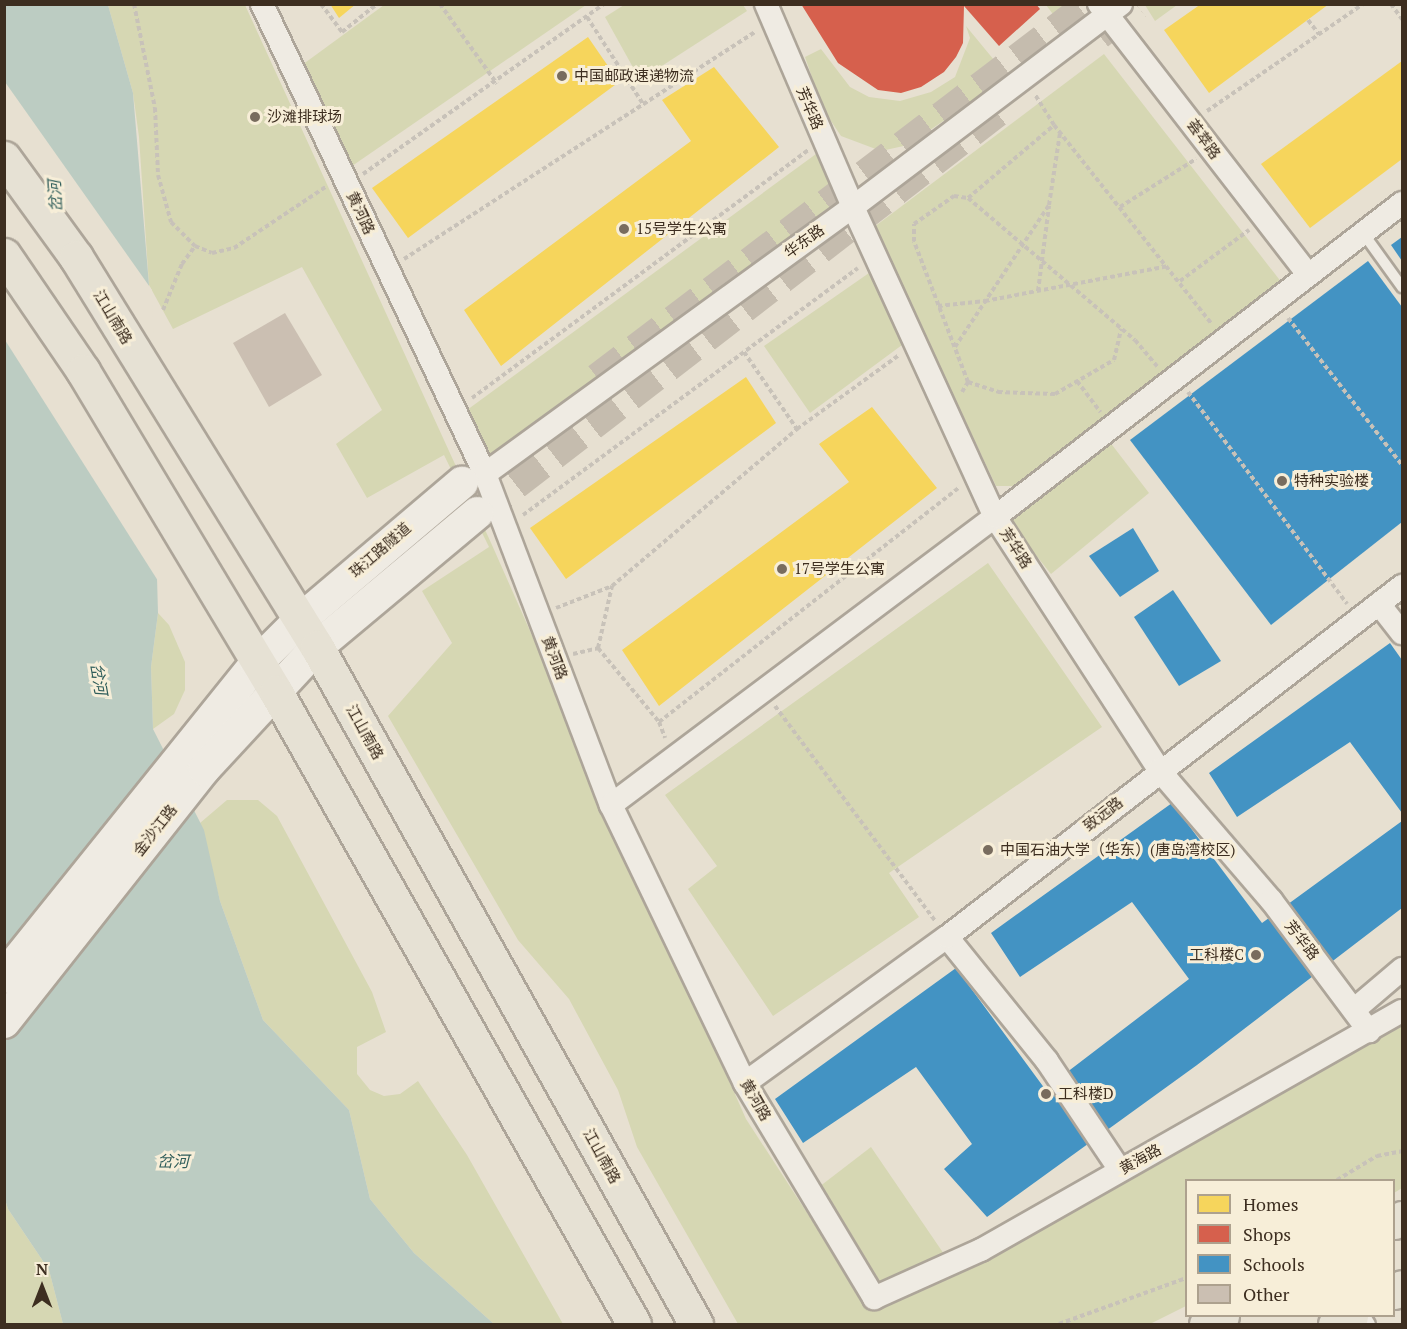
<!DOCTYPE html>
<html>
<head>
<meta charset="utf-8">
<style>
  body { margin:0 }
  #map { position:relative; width:1407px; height:1329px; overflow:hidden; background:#e7e0d1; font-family:"PT Serif","Noto Sans SC",serif }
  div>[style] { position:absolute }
  .green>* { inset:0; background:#d6d7b3 }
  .water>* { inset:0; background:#bcccc2 }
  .pier>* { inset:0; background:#e7e0d1 }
  .homes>* { inset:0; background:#f6d55c }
  .shops>* { inset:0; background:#d6604d }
  .schools>* { inset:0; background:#4393c3 }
  .building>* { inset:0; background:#cbbfb2 }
  .secondary-tunnel>* { height:32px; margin-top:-16px; transform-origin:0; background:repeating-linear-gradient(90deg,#c5bcae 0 32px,transparent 0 48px) }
  .path>* { height:4px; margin-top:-2px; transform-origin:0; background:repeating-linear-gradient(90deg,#c8c2b9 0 4.5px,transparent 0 7.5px) }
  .roads { filter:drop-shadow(2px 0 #ada599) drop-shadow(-2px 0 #ada599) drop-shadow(0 2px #ada599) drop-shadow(0 -2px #ada599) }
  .lane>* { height:10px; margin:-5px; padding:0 5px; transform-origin:5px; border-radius:5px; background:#efebe3 }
  .street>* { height:22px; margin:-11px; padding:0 11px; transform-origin:11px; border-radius:11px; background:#efebe3 }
  .secondary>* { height:32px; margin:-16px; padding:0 16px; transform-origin:16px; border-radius:16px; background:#efebe3 }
  .primary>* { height:33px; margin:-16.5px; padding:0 16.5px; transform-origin:16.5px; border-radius:16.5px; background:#e6e1d4 }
  .dots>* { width:16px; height:16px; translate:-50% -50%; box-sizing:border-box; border:3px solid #f7eed8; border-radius:50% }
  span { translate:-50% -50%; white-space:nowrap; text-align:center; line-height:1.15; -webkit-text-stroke:6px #f7eed8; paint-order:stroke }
  .poi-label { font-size:15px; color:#3d2e20 }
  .left { translate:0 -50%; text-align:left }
  .right { translate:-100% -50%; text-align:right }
  .street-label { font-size:15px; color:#3d2e20 }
  .water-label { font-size:16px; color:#2f5d5a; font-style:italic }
  .frame { position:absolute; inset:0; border:6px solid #3d2e20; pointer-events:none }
  .legend { position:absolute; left:1185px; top:1179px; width:210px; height:138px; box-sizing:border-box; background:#f7eed8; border:2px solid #ada18e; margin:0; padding:8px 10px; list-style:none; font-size:18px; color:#3d2e20 }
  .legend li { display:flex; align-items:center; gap:12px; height:30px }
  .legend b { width:30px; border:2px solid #ada18e }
  .north { position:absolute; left:12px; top:1257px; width:60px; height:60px; -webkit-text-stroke:4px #f7eed8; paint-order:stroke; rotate:0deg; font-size:16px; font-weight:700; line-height:24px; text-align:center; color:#3d2e20 }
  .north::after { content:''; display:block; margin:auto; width:21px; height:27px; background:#3d2e20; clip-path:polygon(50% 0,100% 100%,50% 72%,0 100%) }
</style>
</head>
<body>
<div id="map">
  <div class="green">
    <div style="clip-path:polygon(108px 5px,245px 5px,492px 545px,746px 1119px,865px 1302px,872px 1308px,890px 1304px,1402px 1017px,1402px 1188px,1394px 1193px,1394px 1180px,1186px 1180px,1186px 1306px,1150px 1324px,738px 1324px,637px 1147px,618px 1090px,569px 999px,518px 940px,388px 716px,452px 643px,422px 591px,489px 547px,444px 455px,367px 498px,336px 444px,382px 410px,302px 267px,173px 329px,149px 285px,139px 137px,133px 93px)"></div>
    <div style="clip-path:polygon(384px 5px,586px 5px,352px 166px,302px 65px)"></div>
    <div style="clip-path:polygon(624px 5px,743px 5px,747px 11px,640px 80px,605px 17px)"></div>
    <div style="clip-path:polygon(1046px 5px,1067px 5px,1077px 18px,1062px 26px)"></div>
    <div style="clip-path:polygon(1145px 5px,1177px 5px,1155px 21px)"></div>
    <div style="clip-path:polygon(966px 26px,1008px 77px,908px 145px,881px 151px,841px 136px,823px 109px,805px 57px,821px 49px,850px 87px,869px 97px,900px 101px,931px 92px,955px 77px,970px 38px)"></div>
    <div style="clip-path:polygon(1104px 54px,1282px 283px,1019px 486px,996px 486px,874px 227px)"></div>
    <div style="clip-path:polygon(816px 154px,839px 203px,488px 460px,467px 410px)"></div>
    <div style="clip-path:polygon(869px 273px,902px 345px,810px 413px,764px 346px)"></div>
    <div style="clip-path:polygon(1106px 437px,1149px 493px,1051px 574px,1007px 519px)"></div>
    <div style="clip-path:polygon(988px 563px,1102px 727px,889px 873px,919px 917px,773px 1016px,688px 889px,717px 866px,665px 795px)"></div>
    <div style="clip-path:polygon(158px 613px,169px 625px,185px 662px,185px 690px,174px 714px,153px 729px,151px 667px)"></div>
    <div style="clip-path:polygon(227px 800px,258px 800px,277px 816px,372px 992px,386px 1032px,357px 1047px,357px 1074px,370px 1090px,384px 1096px,400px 1094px,418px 1081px,467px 1155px,563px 1324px,494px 1324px,414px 1253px,370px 1199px,349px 1110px,263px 1020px,220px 901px,200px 823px)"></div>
    <div style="clip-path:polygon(871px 1147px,946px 1257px,877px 1289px,819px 1187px)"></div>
    <div style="clip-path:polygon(4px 1196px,8px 1209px,49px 1270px,63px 1324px,5px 1324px)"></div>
  </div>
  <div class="water">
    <div style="clip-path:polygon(4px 5px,108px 5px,133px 93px,149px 285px,158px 613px,151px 667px,153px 729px,204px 830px,220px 901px,263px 1020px,349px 1110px,370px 1199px,414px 1253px,494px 1324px,63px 1324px,49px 1270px,8px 1209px,4px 1196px)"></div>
  </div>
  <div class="pier">
    <div style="clip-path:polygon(5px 82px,152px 290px,160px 584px,5px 340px)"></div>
  </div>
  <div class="homes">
    <div style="clip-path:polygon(330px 4px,356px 4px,339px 18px)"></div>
    <div style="clip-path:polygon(1201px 4px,1329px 4px,1209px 93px,1164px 30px)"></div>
    <div style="clip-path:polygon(588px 37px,619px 82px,408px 238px,372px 188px)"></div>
    <div style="clip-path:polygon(1402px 61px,1402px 159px,1310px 228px,1261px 164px)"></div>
    <div style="clip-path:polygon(714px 67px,779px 147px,501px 366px,464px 310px,691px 141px,662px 100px)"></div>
    <div style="clip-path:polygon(746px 377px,776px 423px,566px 579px,530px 528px)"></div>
    <div style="clip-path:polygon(872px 407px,937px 488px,659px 706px,622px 650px,849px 482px,819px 444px)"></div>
  </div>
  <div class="shops">
    <div style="clip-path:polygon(801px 4px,1036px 4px,1040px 9px,999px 46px,964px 6px,963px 43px,956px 57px,944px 72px,921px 87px,901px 93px,878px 90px,838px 63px)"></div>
  </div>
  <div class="schools">
    <div style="clip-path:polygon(1402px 237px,1402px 261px,1391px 245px)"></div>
    <div style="clip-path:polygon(1368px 261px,1402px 307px,1402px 522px,1271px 625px,1130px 440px)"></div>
    <div style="clip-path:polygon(1133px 528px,1159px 571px,1120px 597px,1089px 556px)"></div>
    <div style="clip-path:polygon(1173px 590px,1221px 661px,1179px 686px,1134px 617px)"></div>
    <div style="clip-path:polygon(1390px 643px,1402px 660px,1402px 813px,1350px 742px,1237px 817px,1209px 773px)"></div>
    <div style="clip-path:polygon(1172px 803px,1262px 923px,1402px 821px,1402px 908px,1197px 1065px,987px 1217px,944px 1169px,972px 1144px,916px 1067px,803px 1143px,775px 1099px,956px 968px,1045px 1089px,1189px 979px,1132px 902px,1020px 977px,991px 933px)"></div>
  </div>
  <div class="building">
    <div style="clip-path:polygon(285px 313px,322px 375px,269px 407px,233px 343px)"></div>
  </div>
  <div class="secondary-tunnel">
    <div style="left:1098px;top:34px;width:48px;rotate:-38.3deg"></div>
    <div style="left:598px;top:379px;width:619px;rotate:-37.26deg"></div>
    <div style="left:477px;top:513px;width:662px;rotate:-37.7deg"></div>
  </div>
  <div class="path">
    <div style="left:134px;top:4px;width:106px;rotate:78.6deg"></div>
    <div style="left:155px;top:108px;width:67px;rotate:87.4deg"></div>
    <div style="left:158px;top:175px;width:49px;rotate:74.5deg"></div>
    <div style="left:171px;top:222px;width:34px;rotate:45deg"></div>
    <div style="left:321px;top:4px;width:35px;rotate:53deg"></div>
    <div style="left:342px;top:32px;width:45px;rotate:-38.7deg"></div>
    <div style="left:440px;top:4px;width:98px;rotate:54.5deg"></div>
    <div style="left:1391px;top:4px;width:19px;rotate:54deg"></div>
    <div style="left:587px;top:17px;width:103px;rotate:57.2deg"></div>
    <div style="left:1308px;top:20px;width:18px;rotate:52deg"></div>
    <div style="left:1207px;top:111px;width:189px;rotate:-34.4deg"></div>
    <div style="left:1054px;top:125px;width:254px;rotate:51.6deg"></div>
    <div style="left:363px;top:174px;width:295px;rotate:-35.2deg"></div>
    <div style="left:968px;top:198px;width:219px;rotate:40.4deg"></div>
    <div style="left:1135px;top:340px;width:35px;rotate:50deg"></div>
    <div style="left:1120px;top:207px;width:90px;rotate:-32.3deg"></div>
    <div style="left:404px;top:259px;width:418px;rotate:-32.9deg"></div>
    <div style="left:1180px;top:281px;width:86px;rotate:-36.5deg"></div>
    <div style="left:1038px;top:291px;width:86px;rotate:-82.6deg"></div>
    <div style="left:938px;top:306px;width:47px;rotate:-6.1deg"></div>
    <div style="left:985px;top:301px;width:187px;rotate:-10.8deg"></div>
    <div style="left:163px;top:310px;width:50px;rotate:-67.6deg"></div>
    <div style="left:182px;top:264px;width:22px;rotate:-54deg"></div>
    <div style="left:195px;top:246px;width:18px;rotate:22deg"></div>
    <div style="left:212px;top:253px;width:23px;rotate:-13deg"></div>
    <div style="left:234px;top:248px;width:112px;rotate:-33.7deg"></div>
    <div style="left:1288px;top:318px;width:186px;rotate:52.2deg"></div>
    <div style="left:955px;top:347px;width:170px;rotate:-56.5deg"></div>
    <div style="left:1049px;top:205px;width:73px;rotate:-81.3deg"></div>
    <div style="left:744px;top:352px;width:93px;rotate:55.5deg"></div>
    <div style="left:1077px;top:381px;width:39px;rotate:53deg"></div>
    <div style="left:968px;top:382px;width:32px;rotate:18deg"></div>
    <div style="left:998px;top:392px;width:57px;rotate:2deg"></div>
    <div style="left:1055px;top:394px;width:68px;rotate:-30deg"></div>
    <div style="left:1114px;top:360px;width:32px;rotate:-77deg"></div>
    <div style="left:962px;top:392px;width:12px;rotate:-59deg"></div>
    <div style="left:968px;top:382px;width:151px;rotate:-111deg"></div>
    <div style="left:914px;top:241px;width:17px;rotate:-90deg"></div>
    <div style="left:914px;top:224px;width:49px;rotate:-35deg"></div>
    <div style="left:954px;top:196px;width:14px;rotate:8deg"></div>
    <div style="left:968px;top:198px;width:113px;rotate:-40.3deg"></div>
    <div style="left:1054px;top:125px;width:36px;rotate:-122deg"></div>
    <div style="left:1188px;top:392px;width:265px;rotate:53.1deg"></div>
    <div style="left:472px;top:398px;width:418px;rotate:-36.4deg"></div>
    <div style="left:523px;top:515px;width:416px;rotate:-36.4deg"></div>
    <div style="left:556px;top:608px;width:60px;rotate:-21.4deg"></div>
    <div style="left:612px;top:586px;width:243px;rotate:-40.3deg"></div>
    <div style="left:797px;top:429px;width:125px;rotate:-35.9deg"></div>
    <div style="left:598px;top:648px;width:96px;rotate:50.5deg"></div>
    <div style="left:659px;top:722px;width:17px;rotate:69deg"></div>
    <div style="left:573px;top:654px;width:26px;rotate:-13deg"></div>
    <div style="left:598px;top:648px;width:64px;rotate:-77.3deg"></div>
    <div style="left:775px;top:706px;width:268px;rotate:53.3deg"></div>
    <div style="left:659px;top:722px;width:380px;rotate:-38deg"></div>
    <div style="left:1337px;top:1180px;width:47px;rotate:-31deg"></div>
    <div style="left:1377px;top:1156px;width:25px;rotate:-11deg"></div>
    <div style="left:1059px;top:1324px;width:135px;rotate:-19.9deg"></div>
  </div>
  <div class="roads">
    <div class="lane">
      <div style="left:1363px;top:233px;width:67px;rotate:54.2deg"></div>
      <div style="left:1365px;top:1316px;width:9px;rotate:58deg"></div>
    </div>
    <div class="street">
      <div style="left:262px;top:4px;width:520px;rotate:64.62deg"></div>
      <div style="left:485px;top:474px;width:354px;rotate:69.2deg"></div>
      <div style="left:611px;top:805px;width:309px;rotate:64.3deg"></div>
      <div style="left:745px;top:1083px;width:251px;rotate:59deg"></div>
      <div style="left:874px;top:1298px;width:117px;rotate:-24.2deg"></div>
      <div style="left:981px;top:1250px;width:484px;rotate:-29.6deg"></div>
      <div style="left:766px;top:4px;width:221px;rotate:66.8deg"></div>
      <div style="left:853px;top:207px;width:341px;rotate:65.4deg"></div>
      <div style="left:995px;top:517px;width:302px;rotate:57deg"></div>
      <div style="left:1159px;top:770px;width:172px;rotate:49.3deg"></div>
      <div style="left:1271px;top:900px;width:164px;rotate:53.2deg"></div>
      <div style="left:1099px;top:4px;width:341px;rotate:52.3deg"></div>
      <div style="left:485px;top:474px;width:455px;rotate:-36deg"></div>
      <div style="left:853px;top:207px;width:336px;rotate:-37.1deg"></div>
      <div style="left:1379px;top:604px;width:37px;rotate:52deg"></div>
      <div style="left:611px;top:805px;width:480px;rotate:-36.9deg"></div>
      <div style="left:995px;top:517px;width:514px;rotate:-37.65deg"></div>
      <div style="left:947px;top:937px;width:159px;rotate:51.1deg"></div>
      <div style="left:1047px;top:1061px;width:131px;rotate:56.2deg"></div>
      <div style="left:1355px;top:1009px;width:62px;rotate:-40.4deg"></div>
      <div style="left:745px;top:1083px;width:249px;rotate:-35.9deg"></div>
      <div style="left:947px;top:937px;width:575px;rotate:-37.65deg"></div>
    </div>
    <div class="secondary">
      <div style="left:4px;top:977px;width:402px;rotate:-51.2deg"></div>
      <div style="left:256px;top:664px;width:61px;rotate:-45deg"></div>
      <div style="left:299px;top:621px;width:214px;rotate:-40.3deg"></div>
      <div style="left:4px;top:1022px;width:323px;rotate:-51.7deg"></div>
      <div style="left:204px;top:769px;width:166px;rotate:-47.2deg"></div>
      <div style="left:317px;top:647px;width:209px;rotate:-39.9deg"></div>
    </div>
    <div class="primary">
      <div style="left:4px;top:158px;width:122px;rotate:54deg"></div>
      <div style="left:76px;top:257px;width:458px;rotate:58.3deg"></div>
      <div style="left:317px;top:647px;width:776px;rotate:60.76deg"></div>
      <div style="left:4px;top:255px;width:140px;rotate:55.7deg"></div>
      <div style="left:83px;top:371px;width:375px;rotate:59deg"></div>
      <div style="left:276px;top:692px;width:726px;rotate:60.47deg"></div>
      <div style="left:1394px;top:1222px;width:9px;rotate:-27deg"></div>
      <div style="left:1394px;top:1292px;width:9px;rotate:-32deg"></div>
      <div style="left:1206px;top:1324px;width:18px;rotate:-27deg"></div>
      <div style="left:1335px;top:1324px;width:18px;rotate:-27deg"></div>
    </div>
  </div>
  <div class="dots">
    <div style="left:562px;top:76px;background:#786c5e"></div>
    <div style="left:255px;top:117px;background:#786c5e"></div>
    <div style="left:624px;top:229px;background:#786c5e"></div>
    <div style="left:1282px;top:481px;background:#786c5e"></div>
    <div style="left:782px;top:569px;background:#786c5e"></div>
    <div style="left:988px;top:850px;background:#786c5e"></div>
    <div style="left:1256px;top:955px;background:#786c5e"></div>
    <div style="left:1046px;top:1094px;background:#786c5e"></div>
  </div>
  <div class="poi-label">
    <span class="left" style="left:574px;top:76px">中国邮政速递物流</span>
    <span class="left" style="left:267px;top:117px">沙滩排球场</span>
    <span class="left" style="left:636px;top:229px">15号学生公寓</span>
    <span class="left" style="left:1294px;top:481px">特种实验楼</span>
    <span class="left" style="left:794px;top:569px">17号学生公寓</span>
    <span class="left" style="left:1000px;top:850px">中国石油大学（华东）(唐岛湾校区)</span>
    <span class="right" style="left:1244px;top:955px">工科楼C</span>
    <span class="left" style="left:1058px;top:1094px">工科楼D</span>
  </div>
  <div class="street-label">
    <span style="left:810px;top:108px;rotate:67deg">芳华路</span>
    <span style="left:1204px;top:139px;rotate:54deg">荟萃路</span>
    <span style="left:361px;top:213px;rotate:65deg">黄河路</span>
    <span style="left:804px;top:241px;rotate:-36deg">华东路</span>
    <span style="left:113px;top:317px;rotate:59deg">江山南路</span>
    <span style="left:1016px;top:548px;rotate:57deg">芳华路</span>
    <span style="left:380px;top:550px;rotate:-41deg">珠江路隧道</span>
    <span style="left:555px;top:658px;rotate:69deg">黄河路</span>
    <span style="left:365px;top:732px;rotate:61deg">江山南路</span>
    <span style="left:1103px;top:814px;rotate:-38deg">致远路</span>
    <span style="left:155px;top:830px;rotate:-52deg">金沙江路</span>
    <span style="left:1302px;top:940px;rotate:52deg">芳华路</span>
    <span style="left:756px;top:1100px;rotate:60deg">黄河路</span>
    <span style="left:602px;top:1156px;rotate:61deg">江山南路</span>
    <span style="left:1140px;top:1159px;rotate:-29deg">黄海路</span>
  </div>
  <div class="water-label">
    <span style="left:55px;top:196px;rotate:-94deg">岔河</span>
    <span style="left:99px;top:679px;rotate:80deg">岔河</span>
    <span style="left:173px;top:1161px">岔河</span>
  </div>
  <div class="frame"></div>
  <ul class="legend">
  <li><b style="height:16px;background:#f6d55c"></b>Homes</li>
  <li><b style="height:16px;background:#d6604d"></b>Shops</li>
  <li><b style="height:16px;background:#4393c3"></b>Schools</li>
  <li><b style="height:16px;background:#cbbfb2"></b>Other</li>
  </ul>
  <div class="north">N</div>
</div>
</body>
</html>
